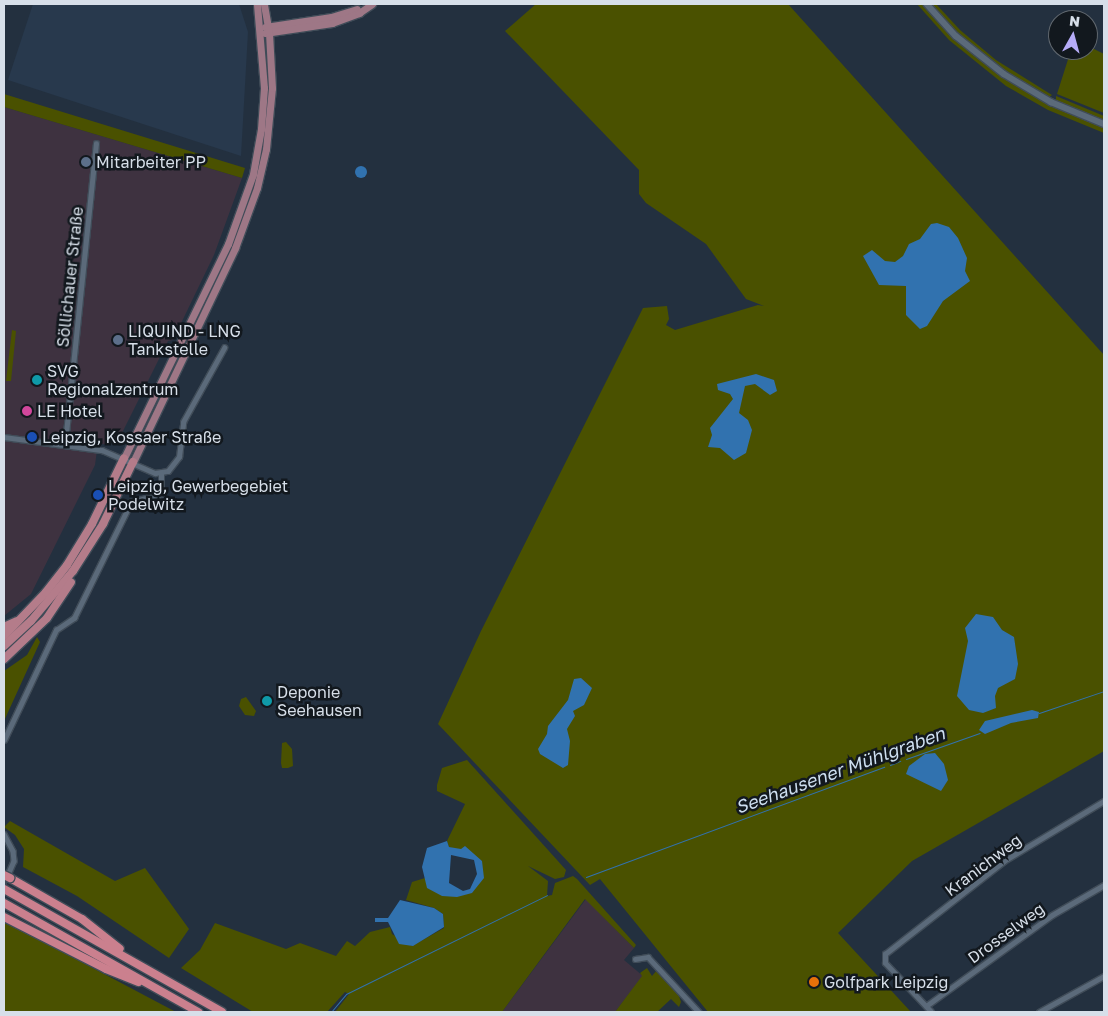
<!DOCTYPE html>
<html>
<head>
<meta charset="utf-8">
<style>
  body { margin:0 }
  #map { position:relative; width:1108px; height:1016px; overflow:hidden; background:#23303f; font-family:"Golos Text",sans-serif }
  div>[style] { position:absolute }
  .built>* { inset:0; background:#28394d }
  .industrial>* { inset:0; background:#3e3240 }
  .green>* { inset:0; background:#4a5100 }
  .water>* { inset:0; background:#3172af }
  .round { border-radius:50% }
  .stream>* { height:1px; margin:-0.5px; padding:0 0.5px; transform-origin:0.5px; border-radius:0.5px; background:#3172af }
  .minor-tunnel>* { height:4.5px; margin-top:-2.25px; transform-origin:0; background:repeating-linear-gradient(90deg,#3e4a58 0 4.5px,transparent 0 6.5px) }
  .roads { filter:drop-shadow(1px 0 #404c58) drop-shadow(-1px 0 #404c58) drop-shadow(0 1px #404c58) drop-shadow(0 -1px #404c58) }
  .minor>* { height:4.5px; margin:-2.25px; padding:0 2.25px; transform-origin:2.25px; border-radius:2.25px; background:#5b6a7a }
  .tertiary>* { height:5.5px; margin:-2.75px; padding:0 2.75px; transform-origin:2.75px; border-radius:2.75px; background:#5b6a7a }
  .primary>* { height:7px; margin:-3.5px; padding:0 3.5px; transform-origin:3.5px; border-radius:3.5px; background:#9e7786 }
  .trunk>* { height:8px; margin:-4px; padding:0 4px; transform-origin:4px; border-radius:4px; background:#b47c8a }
  .motorway>* { height:8px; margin:-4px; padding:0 4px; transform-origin:4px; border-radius:4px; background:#cb808e }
  .bridges { filter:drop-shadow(1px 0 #404c58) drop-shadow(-1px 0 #404c58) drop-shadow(0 1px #404c58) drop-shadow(0 -1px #404c58) }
  .motorway-bridge>* { height:8px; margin:-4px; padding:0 4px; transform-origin:4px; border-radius:4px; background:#cb808e }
  .dots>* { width:14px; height:14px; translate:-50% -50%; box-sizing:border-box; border:2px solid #12181e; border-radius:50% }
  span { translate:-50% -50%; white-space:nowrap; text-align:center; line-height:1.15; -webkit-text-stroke:5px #12181e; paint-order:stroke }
  .poi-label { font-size:16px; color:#d7dfe9 }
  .left { translate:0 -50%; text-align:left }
  .street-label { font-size:16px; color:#d7dfe9 }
  .water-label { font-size:18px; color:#cedff0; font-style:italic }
  .frame { position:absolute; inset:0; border:5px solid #d7dfe9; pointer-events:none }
  .north { position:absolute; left:1048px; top:10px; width:50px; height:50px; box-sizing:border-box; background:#12181e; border:1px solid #61686f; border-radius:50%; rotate:7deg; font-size:14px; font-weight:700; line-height:20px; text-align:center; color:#d7dfe9 }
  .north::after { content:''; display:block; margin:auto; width:18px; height:22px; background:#b6acf8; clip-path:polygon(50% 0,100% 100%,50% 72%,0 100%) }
</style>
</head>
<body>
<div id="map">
  <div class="built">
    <div style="clip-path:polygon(33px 4px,239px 4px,248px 32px,241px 156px,8px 80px)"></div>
  </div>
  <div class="industrial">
    <div style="clip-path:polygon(4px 107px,242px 178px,214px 255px,173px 340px,168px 341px,122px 433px,107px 441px,107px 445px,98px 443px,95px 465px,31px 594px,4px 616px)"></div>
    <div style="clip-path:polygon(586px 899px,634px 948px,624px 960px,643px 976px,615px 1012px,502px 1012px)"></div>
  </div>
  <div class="green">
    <div style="clip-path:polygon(536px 4px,788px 4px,1104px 355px,1104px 751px,912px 861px,838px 933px,911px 1012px,708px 1012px,600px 879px,590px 885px,438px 724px,481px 631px,643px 308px,667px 306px,669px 319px,666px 325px,675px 330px,758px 305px,764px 306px,746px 299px,706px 244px,646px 203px,639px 194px,639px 170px,505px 31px)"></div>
    <div style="clip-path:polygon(917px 4px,923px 4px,966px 49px,1010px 82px,1049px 105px,1104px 127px,1104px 133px,1048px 110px,1006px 86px,949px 40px)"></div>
    <div style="clip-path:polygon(931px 4px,936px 4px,960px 30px,996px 60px,1052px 95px,1048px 98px,994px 64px,958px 33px)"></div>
    <div style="clip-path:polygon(1088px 46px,1104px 54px,1104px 113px,1057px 94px,1071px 50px,1088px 50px)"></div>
    <div style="clip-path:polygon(4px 94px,245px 168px,242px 178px,4px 107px)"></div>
    <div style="clip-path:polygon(1056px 96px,1104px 116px,1104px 121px,1056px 102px)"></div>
    <div style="clip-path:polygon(12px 330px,16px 331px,11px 381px,6px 381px)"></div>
    <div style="clip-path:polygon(37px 637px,40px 642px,4px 721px,4px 671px,27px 655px)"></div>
    <div style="clip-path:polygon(246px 697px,256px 711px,254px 716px,245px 715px,239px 706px,241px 699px)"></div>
    <div style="clip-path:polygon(286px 742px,292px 749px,293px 766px,288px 768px,282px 768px,281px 763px,282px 743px)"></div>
    <div style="clip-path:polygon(467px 760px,566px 870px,564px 877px,555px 879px,528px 866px,548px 881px,547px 896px,552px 895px,555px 883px,573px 876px,577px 879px,636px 945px,634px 948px,585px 899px,502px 1012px,335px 1012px,349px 994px,345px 992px,327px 1012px,253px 1012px,181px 968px,200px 950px,215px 923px,286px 949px,300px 943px,336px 956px,347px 941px,355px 946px,370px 932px,390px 927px,392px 934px,412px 946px,444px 928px,443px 914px,434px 908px,406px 900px,412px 882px,425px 878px,428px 888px,472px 893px,482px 861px,449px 847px,447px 841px,465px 804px,437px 791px,437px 785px,442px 768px)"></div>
    <div style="clip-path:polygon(10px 821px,115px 881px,145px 868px,189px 929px,169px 958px,77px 896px,23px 867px,24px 849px,15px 835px,4px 827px)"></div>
    <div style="clip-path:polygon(4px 923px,21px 930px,176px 1012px,4px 1012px)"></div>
    <div style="clip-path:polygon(647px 968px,652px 976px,657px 970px,678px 993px,681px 1002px,679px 1007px,671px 999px,657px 1012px,615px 1012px,642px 976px,640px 973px)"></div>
  </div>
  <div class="water">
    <div class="round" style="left:355px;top:166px;width:12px;height:12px"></div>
    <div style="clip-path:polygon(937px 223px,949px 227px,958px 238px,967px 258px,965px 271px,970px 281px,943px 301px,927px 326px,920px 329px,906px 315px,906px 286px,879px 285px,863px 256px,872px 250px,885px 261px,895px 262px,903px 256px,909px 244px,920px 239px,931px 224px)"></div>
    <div style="clip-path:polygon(756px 374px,774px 380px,777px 391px,770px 395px,755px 384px,745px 386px,739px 413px,748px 420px,752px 430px,746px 453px,734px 460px,720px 448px,708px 447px,712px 435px,710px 428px,733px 399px,730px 394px,718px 390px,717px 384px)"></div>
    <div style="clip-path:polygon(976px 614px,993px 617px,1002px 630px,1014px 637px,1018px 664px,1015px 679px,998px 688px,995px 696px,996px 708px,983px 713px,969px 710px,957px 696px,968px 641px,965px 628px)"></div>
    <div style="clip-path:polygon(581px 678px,592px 688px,584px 705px,573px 711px,575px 716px,567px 729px,570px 741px,568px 765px,563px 768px,540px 754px,538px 749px,547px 734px,548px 726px,568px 700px,574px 679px)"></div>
    <div style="clip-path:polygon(1032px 710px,1039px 712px,1038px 718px,1011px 723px,985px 734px,979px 730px,985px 721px)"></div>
    <div style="clip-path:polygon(935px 753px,944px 764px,948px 780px,941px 791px,906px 774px,909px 766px,925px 754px)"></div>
    <div style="clip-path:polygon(evenodd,447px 841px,449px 847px,461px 849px,465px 846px,482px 861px,484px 878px,472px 893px,457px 897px,442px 896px,427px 888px,422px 867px,427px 848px,447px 841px,451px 855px,474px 860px,477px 874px,470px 889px,463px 891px,449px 883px,451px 855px)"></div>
    <div style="clip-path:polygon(400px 900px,434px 908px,443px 914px,444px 927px,413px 946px,399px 944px,388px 922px,375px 922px,375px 918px,388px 918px)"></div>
  </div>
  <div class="stream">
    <div style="left:1039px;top:713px;width:69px;rotate:-18.7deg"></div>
    <div style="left:906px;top:759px;width:78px;rotate:-19.4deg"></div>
    <div style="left:890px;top:765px;width:11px;rotate:-22deg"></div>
    <div style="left:586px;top:877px;width:318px;rotate:-20.3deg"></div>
    <div style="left:331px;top:1012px;width:23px;rotate:-50deg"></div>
    <div style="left:346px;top:994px;width:224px;rotate:-26.2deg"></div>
  </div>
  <div class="minor-tunnel">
    <div style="left:4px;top:883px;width:9px;rotate:-63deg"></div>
  </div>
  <div class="roads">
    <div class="minor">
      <div style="left:4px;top:437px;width:99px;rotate:7.6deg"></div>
      <div style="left:102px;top:450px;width:58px;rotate:23.5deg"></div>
      <div style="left:155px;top:473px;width:13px;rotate:-9deg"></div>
      <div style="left:168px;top:471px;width:18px;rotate:-52deg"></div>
      <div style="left:179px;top:457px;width:35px;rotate:-83deg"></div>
      <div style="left:183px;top:422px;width:85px;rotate:-61deg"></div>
      <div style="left:65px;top:443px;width:301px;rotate:-84.1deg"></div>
      <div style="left:4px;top:740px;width:122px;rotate:-64.7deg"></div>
      <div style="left:56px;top:630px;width:22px;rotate:-34deg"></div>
      <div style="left:74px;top:618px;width:129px;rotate:-63.8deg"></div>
      <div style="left:131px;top:502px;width:31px;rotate:-15deg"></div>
      <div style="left:161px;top:494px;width:21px;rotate:-90deg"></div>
      <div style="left:4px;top:834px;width:19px;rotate:62deg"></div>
      <div style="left:13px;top:851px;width:10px;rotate:84deg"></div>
      <div style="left:14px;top:861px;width:13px;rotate:113deg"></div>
      <div style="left:635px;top:959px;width:13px;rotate:-9deg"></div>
      <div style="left:648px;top:957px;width:75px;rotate:47.2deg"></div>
      <div style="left:926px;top:1006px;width:155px;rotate:-35.8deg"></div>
      <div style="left:1052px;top:915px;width:60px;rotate:-30deg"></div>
      <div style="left:931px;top:1012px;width:67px;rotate:-133.2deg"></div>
      <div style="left:885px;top:963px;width:9px;rotate:-90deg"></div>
      <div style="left:885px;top:954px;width:151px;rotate:-38deg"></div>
      <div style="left:1004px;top:861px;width:117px;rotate:-31deg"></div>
      <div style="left:1039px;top:1012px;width:74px;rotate:-29deg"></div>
    </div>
    <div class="tertiary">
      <div style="left:927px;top:4px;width:43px;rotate:47.8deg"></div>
      <div style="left:956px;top:36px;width:61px;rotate:38.4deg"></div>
      <div style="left:1004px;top:74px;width:55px;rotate:30.8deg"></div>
      <div style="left:1051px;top:102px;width:57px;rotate:22.5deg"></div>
    </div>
    <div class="primary">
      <div style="left:265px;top:27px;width:67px;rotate:-8.6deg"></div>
      <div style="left:331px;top:17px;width:27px;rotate:-17deg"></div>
      <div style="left:265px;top:33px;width:68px;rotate:-8.5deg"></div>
      <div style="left:332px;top:23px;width:29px;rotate:-20deg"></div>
      <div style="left:359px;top:13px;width:16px;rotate:-35deg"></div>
      <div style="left:124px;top:458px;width:238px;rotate:-64.1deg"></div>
      <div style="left:228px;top:244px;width:74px;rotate:-70.3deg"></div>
      <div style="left:253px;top:174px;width:46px;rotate:-79.9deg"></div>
      <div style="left:261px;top:129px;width:41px;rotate:-85.8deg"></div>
      <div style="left:264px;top:88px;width:84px;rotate:-94.8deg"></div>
      <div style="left:133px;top:462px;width:237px;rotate:-64.5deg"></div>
      <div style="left:235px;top:248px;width:64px;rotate:-69.9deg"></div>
      <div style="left:257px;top:188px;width:40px;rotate:-77deg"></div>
      <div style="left:266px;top:149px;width:61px;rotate:-84.4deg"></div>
      <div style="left:272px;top:88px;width:55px;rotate:-93.1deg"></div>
      <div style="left:269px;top:33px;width:29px;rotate:-100deg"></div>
    </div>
    <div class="trunk">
      <div style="left:4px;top:627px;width:14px;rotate:-25deg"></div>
      <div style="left:4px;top:636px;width:61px;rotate:-46.3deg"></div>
      <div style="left:46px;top:592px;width:34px;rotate:-52deg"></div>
      <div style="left:67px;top:565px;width:48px;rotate:-58.6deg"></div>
      <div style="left:92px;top:524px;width:73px;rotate:-64.1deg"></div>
      <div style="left:4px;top:646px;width:37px;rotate:-43deg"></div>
      <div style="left:31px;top:621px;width:65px;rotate:-50deg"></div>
      <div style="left:73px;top:571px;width:56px;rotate:-57.4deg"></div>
      <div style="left:103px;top:524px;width:69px;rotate:-64.2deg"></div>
      <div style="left:4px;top:659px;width:59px;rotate:-43.6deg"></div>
      <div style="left:47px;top:618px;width:43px;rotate:-56.3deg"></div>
    </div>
    <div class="motorway">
      <div style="left:10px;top:878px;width:83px;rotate:29.7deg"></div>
      <div style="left:82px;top:919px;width:48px;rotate:38.3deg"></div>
      <div style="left:4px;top:889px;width:250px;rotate:29.4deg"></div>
      <div style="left:4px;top:903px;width:223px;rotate:29.3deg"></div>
      <div style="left:4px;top:917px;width:114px;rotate:27deg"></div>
      <div style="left:106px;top:969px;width:35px;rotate:22deg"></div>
    </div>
  </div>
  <div class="bridges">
    <div class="motorway-bridge">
      <div style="left:4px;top:875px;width:7px;rotate:27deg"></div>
    </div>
  </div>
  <div class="dots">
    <div style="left:86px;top:162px;background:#5c6f8a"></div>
    <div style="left:118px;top:340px;background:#5c6f8a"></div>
    <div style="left:37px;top:380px;background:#0f9aa8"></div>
    <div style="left:27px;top:411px;background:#d1479c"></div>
    <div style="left:32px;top:437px;background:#1a4fb4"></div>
    <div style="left:98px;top:495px;background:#1a4fb4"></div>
    <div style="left:267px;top:701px;background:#0f9aa8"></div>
    <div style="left:814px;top:982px;background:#e8710a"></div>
  </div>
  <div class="poi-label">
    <span class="left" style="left:96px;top:162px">Mitarbeiter PP</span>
    <span class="left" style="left:128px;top:340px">LIQUIND - LNG<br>Tankstelle</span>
    <span class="left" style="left:47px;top:380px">SVG<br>Regionalzentrum</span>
    <span class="left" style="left:37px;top:411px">LE Hotel</span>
    <span class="left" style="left:42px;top:437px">Leipzig, Kossaer Straße</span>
    <span class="left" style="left:108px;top:495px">Leipzig, Gewerbegebiet<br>Podelwitz</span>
    <span class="left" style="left:277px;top:701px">Deponie<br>Seehausen</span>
    <span class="left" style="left:824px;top:982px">Golfpark Leipzig</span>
  </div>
  <div class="street-label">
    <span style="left:70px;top:277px;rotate:-84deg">Söllichauer Straße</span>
    <span style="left:983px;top:865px;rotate:-37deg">Kranichweg</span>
    <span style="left:1006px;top:933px;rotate:-36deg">Drosselweg</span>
  </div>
  <div class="water-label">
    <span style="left:840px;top:770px;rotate:-20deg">Seehausener Mühlgraben</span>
  </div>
  <div class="frame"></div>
  <div class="north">N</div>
</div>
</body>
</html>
